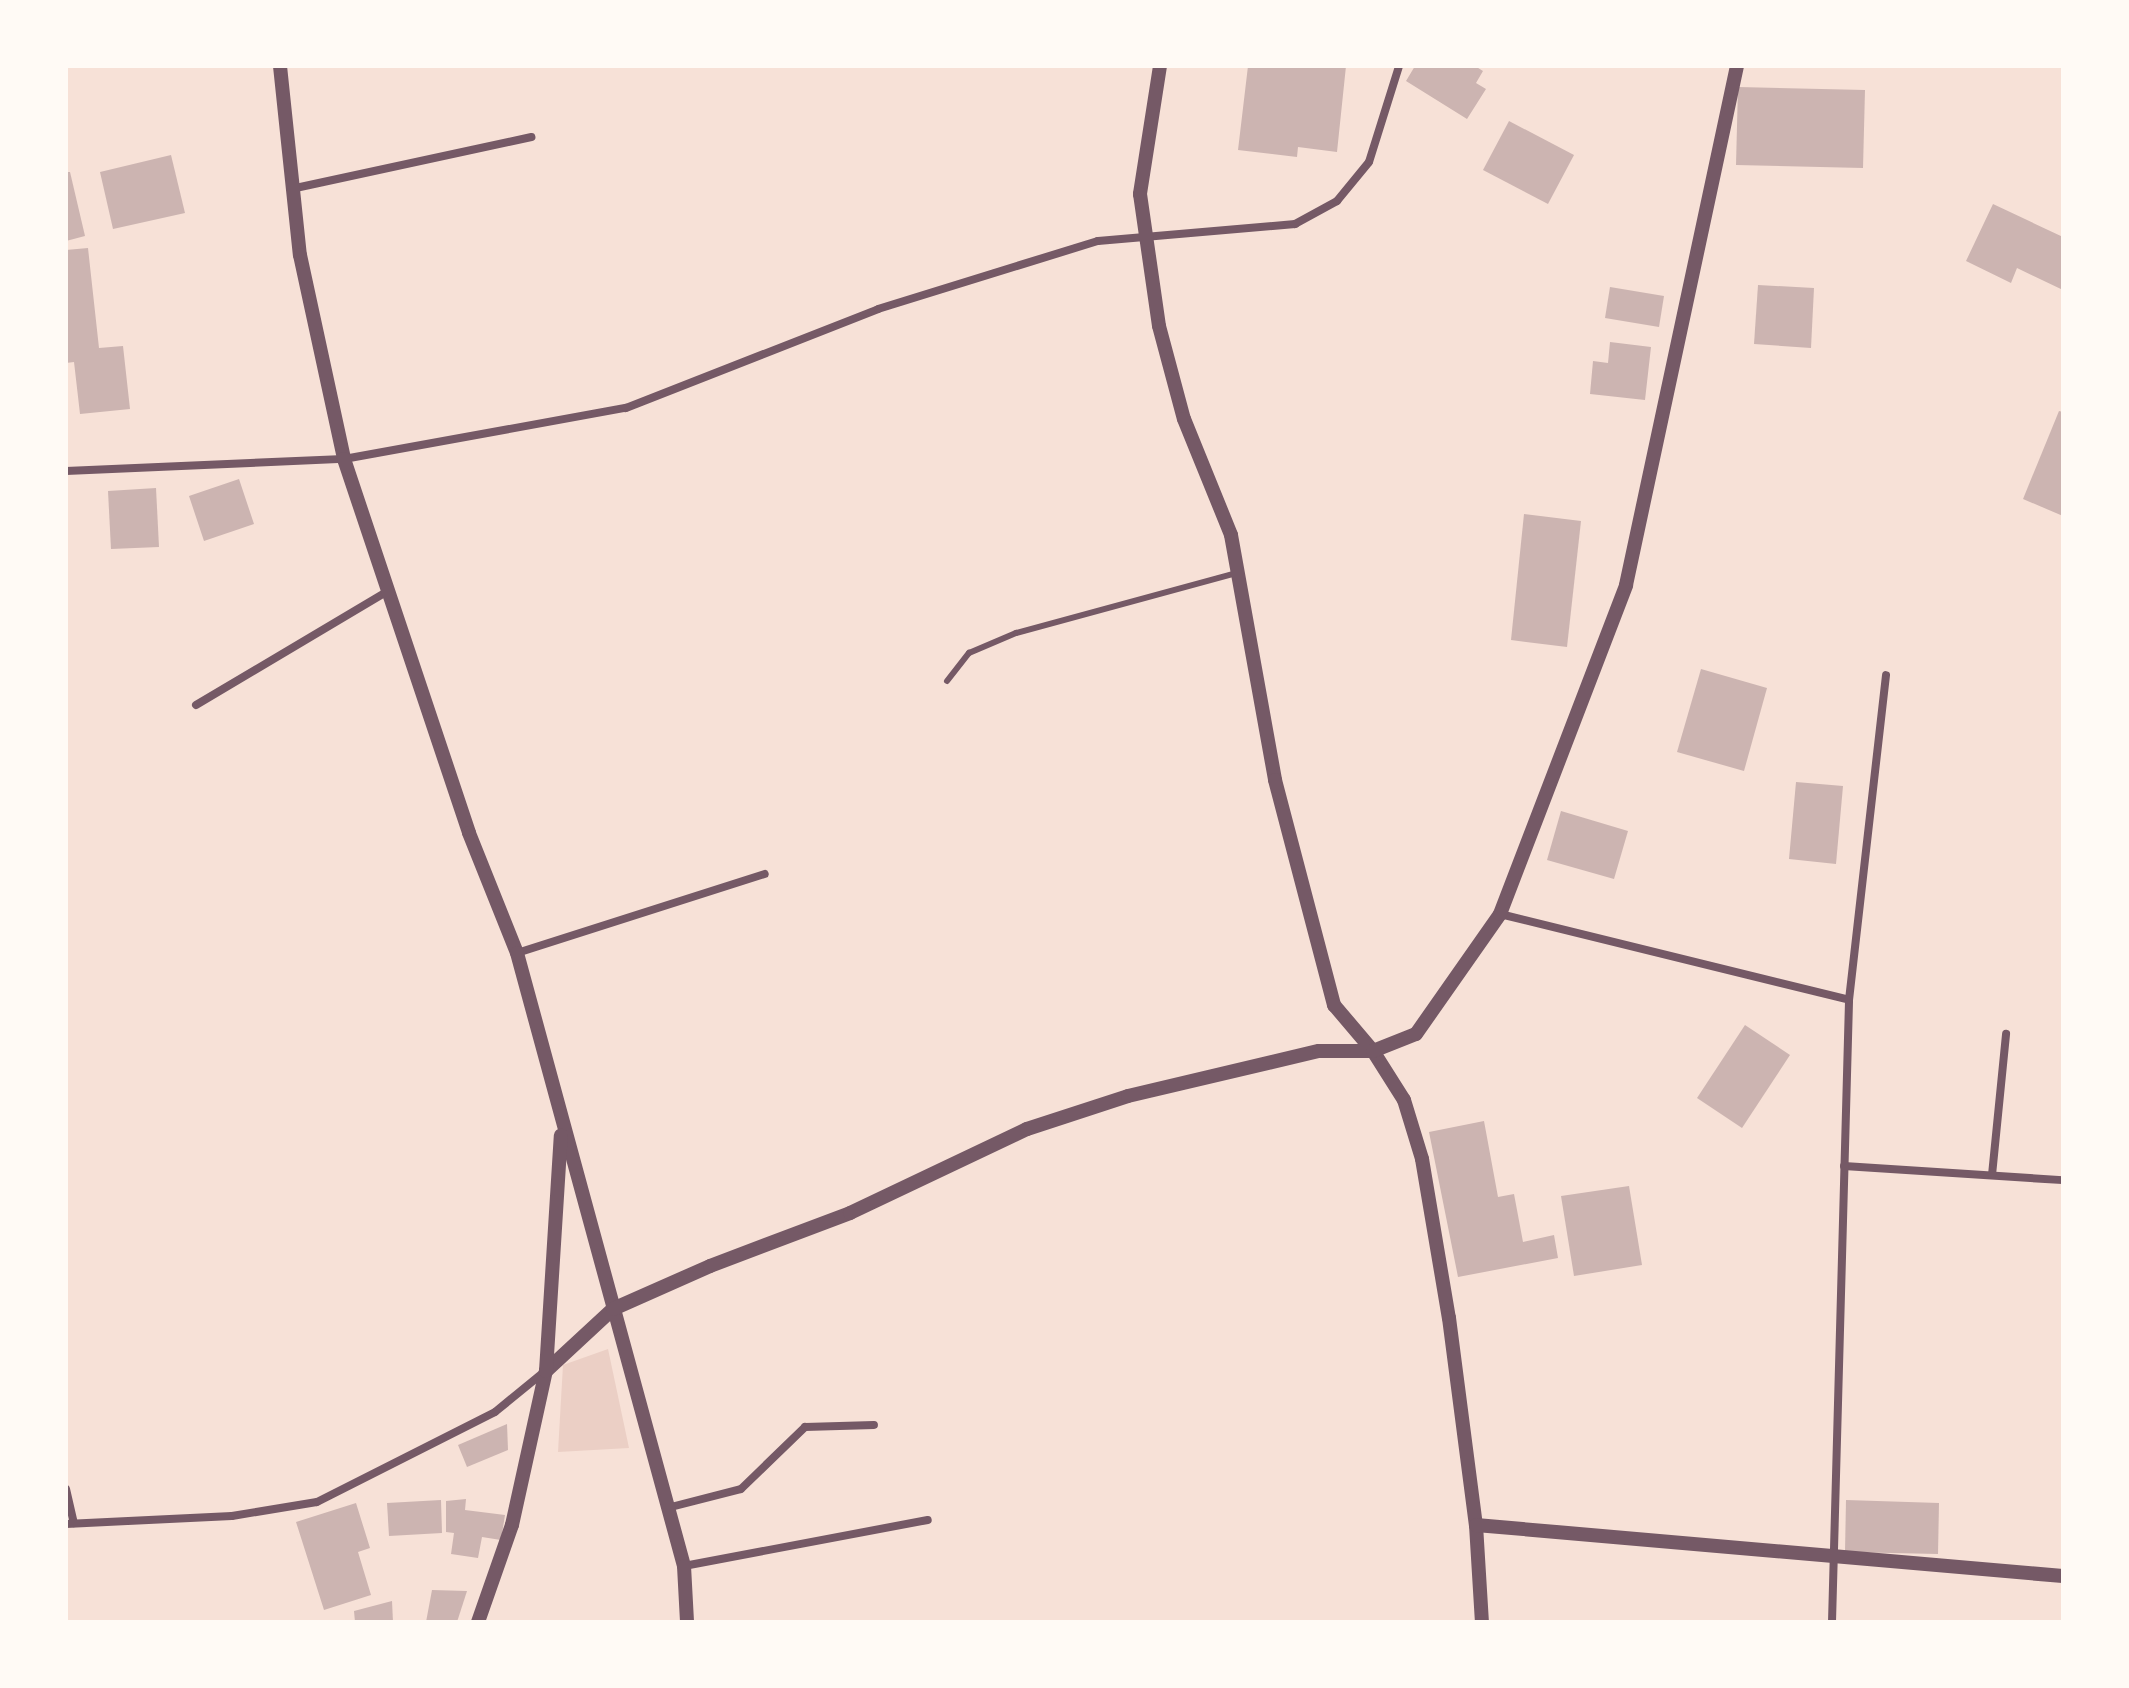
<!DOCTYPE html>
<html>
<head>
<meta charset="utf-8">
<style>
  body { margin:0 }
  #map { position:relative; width:2129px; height:1688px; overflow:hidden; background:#f7e1d7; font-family:"Exo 2",sans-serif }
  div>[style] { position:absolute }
  .green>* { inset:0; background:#ebcfc5 }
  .building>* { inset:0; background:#ccb4b1 }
  .service>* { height:6px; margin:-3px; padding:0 3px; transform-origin:3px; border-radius:3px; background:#755966 }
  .minor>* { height:8px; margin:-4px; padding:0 4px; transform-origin:4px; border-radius:4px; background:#755966 }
  .tertiary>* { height:14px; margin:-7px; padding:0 7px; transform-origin:7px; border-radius:7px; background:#755966 }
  span { translate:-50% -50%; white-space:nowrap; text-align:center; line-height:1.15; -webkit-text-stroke:8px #fffaf5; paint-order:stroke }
  .frame { position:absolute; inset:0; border:68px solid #fffaf5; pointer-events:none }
</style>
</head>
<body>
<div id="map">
  <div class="green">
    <div style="clip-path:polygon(608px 1349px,629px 1448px,558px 1452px,563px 1365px)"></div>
  </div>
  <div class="building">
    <div style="clip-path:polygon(1248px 66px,1346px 66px,1337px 152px,1298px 147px,1297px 157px,1238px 150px)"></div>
    <div style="clip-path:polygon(1415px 66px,1475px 66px,1483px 71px,1476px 83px,1486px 89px,1467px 119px,1406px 81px)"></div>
    <div style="clip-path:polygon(1738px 87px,1865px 90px,1863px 168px,1736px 165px)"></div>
    <div style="clip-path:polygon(1509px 121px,1574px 155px,1548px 204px,1483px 170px)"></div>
    <div style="clip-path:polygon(171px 155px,185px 213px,113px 229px,100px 172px)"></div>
    <div style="clip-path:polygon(66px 172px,70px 172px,85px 236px,66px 241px)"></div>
    <div style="clip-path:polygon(1993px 204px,2063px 237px,2063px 290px,2017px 268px,2011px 283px,1966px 261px)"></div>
    <div style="clip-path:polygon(88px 248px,99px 348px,123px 346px,130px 409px,80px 414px,74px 362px,66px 363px,66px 250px)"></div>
    <div style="clip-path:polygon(1758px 285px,1814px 288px,1811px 348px,1754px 344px)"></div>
    <div style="clip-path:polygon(1610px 287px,1664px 296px,1659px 327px,1605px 318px)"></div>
    <div style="clip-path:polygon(1610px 342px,1651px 347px,1645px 400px,1590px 394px,1593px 361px,1608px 363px)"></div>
    <div style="clip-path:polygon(2059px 411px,2063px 412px,2063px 516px,2023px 499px)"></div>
    <div style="clip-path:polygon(239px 479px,254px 524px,204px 541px,189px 496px)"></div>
    <div style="clip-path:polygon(156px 488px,159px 547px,111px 549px,108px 491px)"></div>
    <div style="clip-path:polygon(1524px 514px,1581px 521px,1567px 647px,1511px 640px)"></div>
    <div style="clip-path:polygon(1701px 669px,1767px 688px,1744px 771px,1677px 752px)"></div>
    <div style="clip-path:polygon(1796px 782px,1843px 786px,1836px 864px,1789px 859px)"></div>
    <div style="clip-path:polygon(1561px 811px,1628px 831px,1614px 879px,1547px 860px)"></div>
    <div style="clip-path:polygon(1745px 1025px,1790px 1055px,1742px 1128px,1697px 1098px)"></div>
    <div style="clip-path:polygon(1484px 1121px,1498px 1197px,1514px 1194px,1523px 1242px,1554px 1235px,1558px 1258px,1458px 1277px,1429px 1132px)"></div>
    <div style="clip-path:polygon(1629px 1186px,1642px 1265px,1574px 1276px,1561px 1196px)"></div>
    <div style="clip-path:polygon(507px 1424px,508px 1450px,467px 1467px,458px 1445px)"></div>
    <div style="clip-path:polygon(466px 1499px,465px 1510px,505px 1515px,501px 1540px,482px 1537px,478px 1558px,451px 1554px,454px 1533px,446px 1532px,446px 1501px)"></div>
    <div style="clip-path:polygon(441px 1500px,442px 1533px,389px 1536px,387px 1503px)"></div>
    <div style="clip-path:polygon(1846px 1500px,1939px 1503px,1938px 1554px,1845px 1552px)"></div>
    <div style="clip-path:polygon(356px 1503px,370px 1548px,358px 1552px,371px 1595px,324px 1610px,296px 1522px)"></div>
    <div style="clip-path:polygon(432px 1590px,467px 1591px,457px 1622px,426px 1622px)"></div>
    <div style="clip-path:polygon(392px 1601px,393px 1622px,355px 1622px,354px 1611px)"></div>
  </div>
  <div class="service">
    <div style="left:947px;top:681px;width:36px;rotate:-52deg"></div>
    <div style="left:969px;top:653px;width:51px;rotate:-23.1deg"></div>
    <div style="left:1016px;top:633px;width:229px;rotate:-15.2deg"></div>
  </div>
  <div class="minor">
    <div style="left:291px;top:189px;width:246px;rotate:-12.2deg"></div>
    <div style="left:66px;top:471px;width:278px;rotate:-2.5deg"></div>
    <div style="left:344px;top:459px;width:287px;rotate:-10.3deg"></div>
    <div style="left:626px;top:408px;width:271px;rotate:-21.4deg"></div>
    <div style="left:878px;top:309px;width:230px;rotate:-17.2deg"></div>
    <div style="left:1098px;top:241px;width:198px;rotate:-4.9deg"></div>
    <div style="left:1295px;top:224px;width:48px;rotate:-28.7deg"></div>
    <div style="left:1337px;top:201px;width:50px;rotate:-50.6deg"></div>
    <div style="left:1369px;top:162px;width:101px;rotate:-72.6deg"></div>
    <div style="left:196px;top:705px;width:221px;rotate:-30.7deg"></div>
    <div style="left:1500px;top:914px;width:359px;rotate:13.8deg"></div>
    <div style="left:517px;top:953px;width:260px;rotate:-17.7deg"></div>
    <div style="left:1844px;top:1166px;width:219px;rotate:3.7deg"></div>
    <div style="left:1992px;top:1175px;width:142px;rotate:-84.3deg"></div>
    <div style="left:66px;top:1489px;width:35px;rotate:77deg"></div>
    <div style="left:667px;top:1508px;width:76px;rotate:-14.4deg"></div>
    <div style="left:741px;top:1489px;width:89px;rotate:-44.1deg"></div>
    <div style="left:805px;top:1427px;width:69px;rotate:-1.7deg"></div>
    <div style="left:66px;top:1524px;width:166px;rotate:-2.8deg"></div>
    <div style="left:232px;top:1516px;width:86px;rotate:-9.4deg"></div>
    <div style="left:317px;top:1502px;width:199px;rotate:-26.8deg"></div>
    <div style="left:495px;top:1412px;width:63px;rotate:-39.2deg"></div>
    <div style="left:684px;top:1566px;width:248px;rotate:-10.7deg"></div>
    <div style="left:1832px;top:1622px;width:622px;rotate:-88.43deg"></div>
    <div style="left:1849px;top:1000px;width:327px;rotate:-83.5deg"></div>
  </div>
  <div class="tertiary">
    <div style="left:280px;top:66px;width:190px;rotate:84deg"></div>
    <div style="left:300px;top:255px;width:209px;rotate:77.8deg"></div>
    <div style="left:344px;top:459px;width:394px;rotate:71.5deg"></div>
    <div style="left:469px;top:833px;width:129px;rotate:68.2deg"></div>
    <div style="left:517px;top:953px;width:635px;rotate:74.76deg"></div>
    <div style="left:684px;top:1566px;width:56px;rotate:86.9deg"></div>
    <div style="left:1160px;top:66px;width:130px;rotate:98.9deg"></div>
    <div style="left:1140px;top:194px;width:133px;rotate:81.8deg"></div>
    <div style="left:1159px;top:326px;width:96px;rotate:75deg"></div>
    <div style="left:1184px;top:419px;width:125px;rotate:67.9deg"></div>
    <div style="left:1231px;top:535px;width:249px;rotate:79.8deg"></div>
    <div style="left:1275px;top:780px;width:233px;rotate:75.3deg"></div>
    <div style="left:1334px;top:1005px;width:60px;rotate:49.7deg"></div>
    <div style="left:1373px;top:1051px;width:58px;rotate:57.7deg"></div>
    <div style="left:1404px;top:1100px;width:62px;rotate:73deg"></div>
    <div style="left:1422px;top:1159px;width:161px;rotate:80.4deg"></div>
    <div style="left:1449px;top:1318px;width:209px;rotate:82.6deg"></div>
    <div style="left:1476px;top:1525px;width:97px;rotate:86.5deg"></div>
    <div style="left:546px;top:1371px;width:91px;rotate:-42.8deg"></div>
    <div style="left:613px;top:1309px;width:106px;rotate:-23.9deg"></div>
    <div style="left:710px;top:1266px;width:150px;rotate:-20.7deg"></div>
    <div style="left:850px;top:1213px;width:196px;rotate:-25.4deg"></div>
    <div style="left:1027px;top:1129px;width:106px;rotate:-18.1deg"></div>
    <div style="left:1128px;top:1096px;width:196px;rotate:-13.3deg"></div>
    <div style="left:1319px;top:1051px;width:54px"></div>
    <div style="left:1373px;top:1051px;width:46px;rotate:-21.6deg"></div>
    <div style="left:1416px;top:1034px;width:146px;rotate:-55deg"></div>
    <div style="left:1500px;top:914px;width:352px;rotate:-69deg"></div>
    <div style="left:1626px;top:585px;width:531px;rotate:-77.93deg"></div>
    <div style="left:1476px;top:1525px;width:589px;rotate:4.97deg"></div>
    <div style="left:478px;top:1622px;width:103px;rotate:-70.7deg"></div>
    <div style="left:512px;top:1525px;width:158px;rotate:-77.6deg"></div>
    <div style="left:546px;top:1371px;width:236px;rotate:-86.4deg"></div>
  </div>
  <div class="frame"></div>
</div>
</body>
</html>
